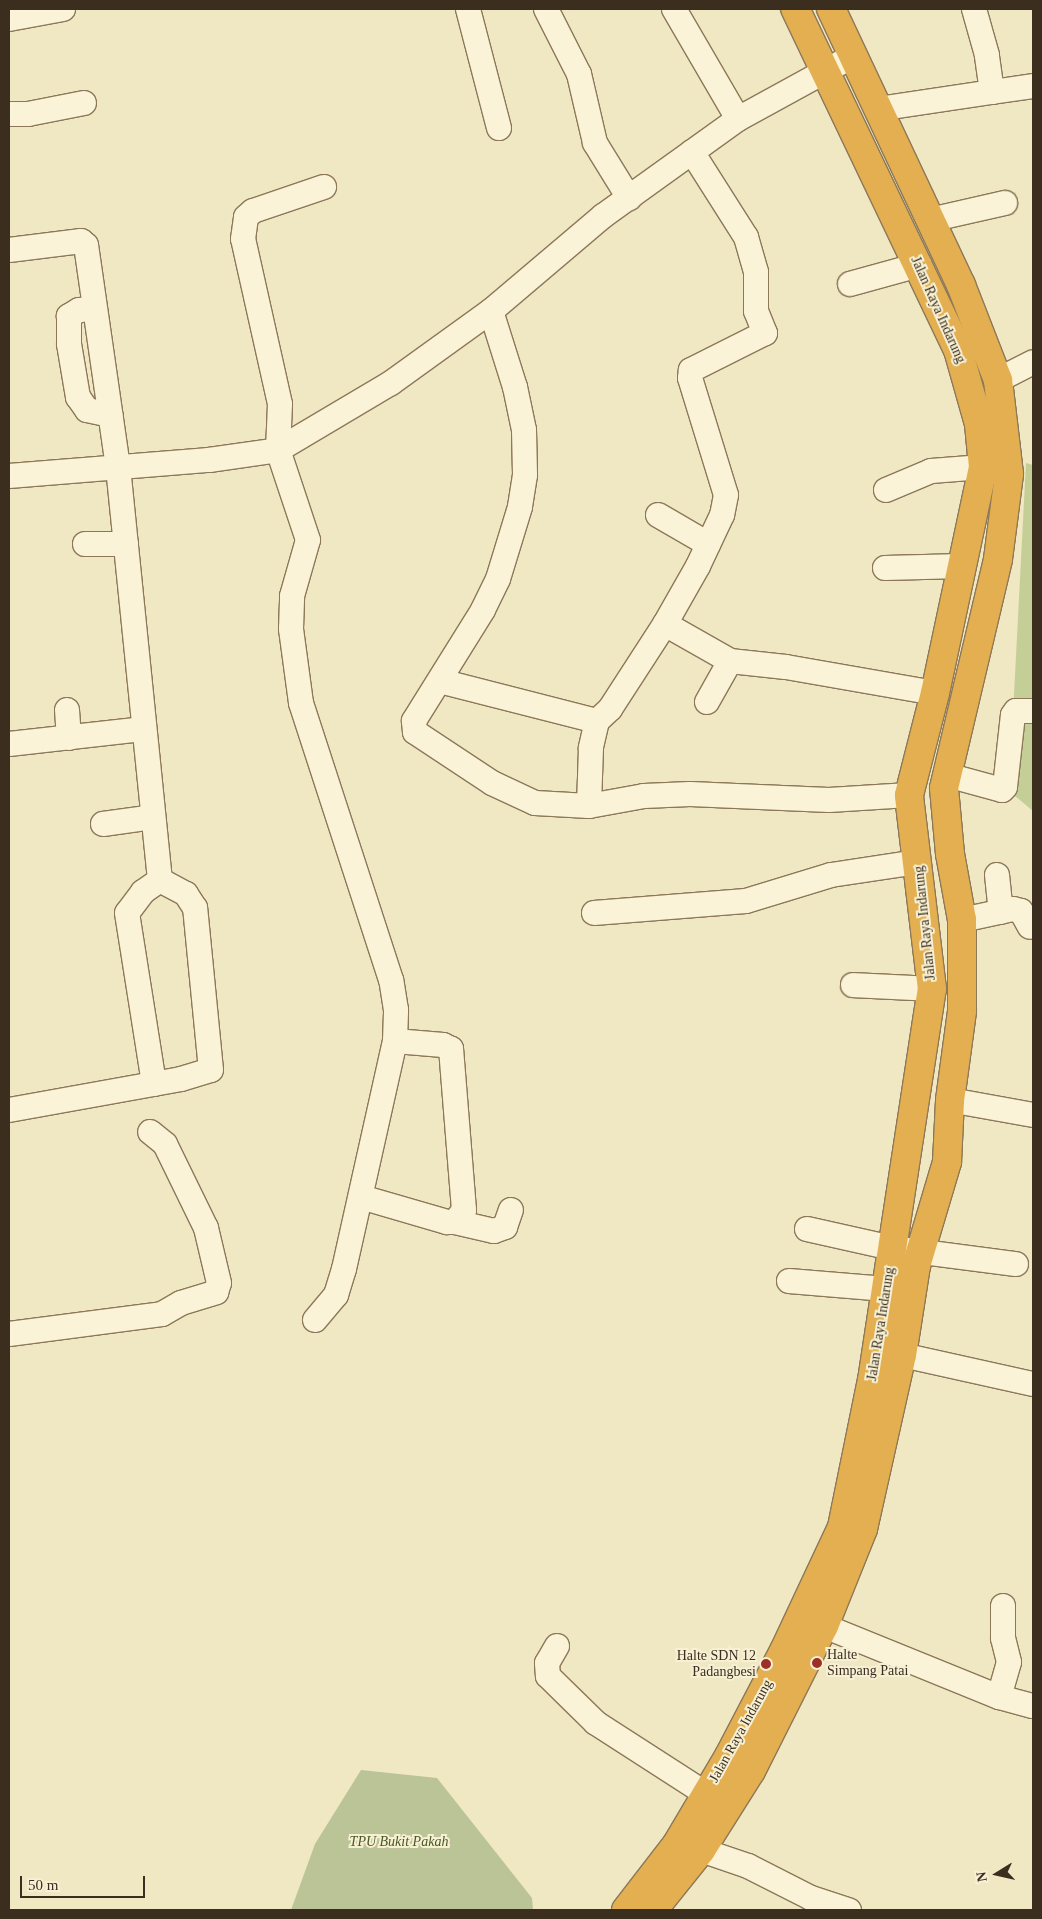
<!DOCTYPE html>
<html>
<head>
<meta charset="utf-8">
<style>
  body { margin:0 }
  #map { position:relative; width:1042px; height:1919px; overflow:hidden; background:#f0e7c3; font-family:"Times New Roman",serif }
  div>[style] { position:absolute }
  .green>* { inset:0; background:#c4cf97 }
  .cemetery>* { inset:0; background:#bac496 }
  .roads { filter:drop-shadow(1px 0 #8c7859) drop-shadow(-1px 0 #8c7859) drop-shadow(0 1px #8c7859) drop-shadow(0 -1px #8c7859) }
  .minor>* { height:24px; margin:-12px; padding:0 12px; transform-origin:12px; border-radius:12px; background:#faf3d7 }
  .highway>* { height:28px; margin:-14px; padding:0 14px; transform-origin:14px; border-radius:14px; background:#e3af50 }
  .dots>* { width:14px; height:14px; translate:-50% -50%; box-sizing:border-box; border:2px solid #f7f0d4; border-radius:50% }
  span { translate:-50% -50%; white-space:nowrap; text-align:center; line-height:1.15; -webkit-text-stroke:4px #f7f0d4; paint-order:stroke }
  .street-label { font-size:14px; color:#3b2e1e }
  .poi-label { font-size:14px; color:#3b2e1e }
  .left { translate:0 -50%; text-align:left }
  .right { translate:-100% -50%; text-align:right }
  .park-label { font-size:14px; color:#475823; font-style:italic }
  .frame { position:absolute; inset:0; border:10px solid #3b2e1e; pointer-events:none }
  .north { position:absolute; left:972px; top:1849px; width:50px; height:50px; -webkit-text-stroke:4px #f7f0d4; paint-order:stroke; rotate:260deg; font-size:14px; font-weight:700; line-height:20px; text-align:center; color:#3b2e1e }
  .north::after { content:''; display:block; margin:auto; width:18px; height:22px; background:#3b2e1e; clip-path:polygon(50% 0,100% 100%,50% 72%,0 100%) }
  .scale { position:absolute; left:20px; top:1876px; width:125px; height:22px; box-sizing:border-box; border:2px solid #3b2e1e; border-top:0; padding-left:6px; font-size:15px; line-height:18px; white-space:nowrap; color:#3b2e1e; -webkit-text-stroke:4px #f7f0d4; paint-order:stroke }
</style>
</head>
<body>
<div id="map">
  <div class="green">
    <div style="clip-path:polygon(1026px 463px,1033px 465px,1033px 811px,1009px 791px)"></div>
  </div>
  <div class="cemetery">
    <div style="clip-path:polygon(361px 1770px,437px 1778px,532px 1898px,533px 1910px,291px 1910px,315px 1844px)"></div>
  </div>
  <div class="roads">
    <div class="minor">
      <div style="left:468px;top:9px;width:123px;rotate:75.4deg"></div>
      <div style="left:546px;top:9px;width:73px;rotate:63.1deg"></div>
      <div style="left:579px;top:74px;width:71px;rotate:76.9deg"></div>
      <div style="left:595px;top:143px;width:65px;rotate:58.3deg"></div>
      <div style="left:674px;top:9px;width:127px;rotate:59.8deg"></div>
      <div style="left:9px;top:19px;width:55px;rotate:-10.5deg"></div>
      <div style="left:992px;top:92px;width:41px;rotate:-8.3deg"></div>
      <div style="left:878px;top:109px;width:115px;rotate:-8.5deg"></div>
      <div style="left:992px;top:92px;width:37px;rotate:-98deg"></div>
      <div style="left:987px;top:55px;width:48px;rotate:-105.8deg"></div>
      <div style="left:9px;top:114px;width:19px"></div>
      <div style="left:28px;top:114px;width:57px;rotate:-11.1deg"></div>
      <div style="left:692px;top:152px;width:101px;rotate:57.6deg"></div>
      <div style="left:746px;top:237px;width:36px;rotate:74deg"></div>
      <div style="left:756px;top:272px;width:39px;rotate:90deg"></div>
      <div style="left:756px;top:311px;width:24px;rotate:68deg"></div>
      <div style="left:765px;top:333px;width:83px;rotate:153.4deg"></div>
      <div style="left:691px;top:370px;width:8px;rotate:97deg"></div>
      <div style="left:690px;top:378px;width:122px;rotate:72.9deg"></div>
      <div style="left:726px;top:495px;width:20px;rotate:101deg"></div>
      <div style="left:722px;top:515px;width:56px;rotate:115.2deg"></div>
      <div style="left:698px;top:566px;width:67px;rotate:119.6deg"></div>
      <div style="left:665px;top:624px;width:101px;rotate:122.9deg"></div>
      <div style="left:610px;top:709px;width:18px;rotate:137deg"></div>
      <div style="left:597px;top:721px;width:28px;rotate:103deg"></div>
      <div style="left:591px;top:748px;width:58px;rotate:92deg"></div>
      <div style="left:589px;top:806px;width:56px;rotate:-10.3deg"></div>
      <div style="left:644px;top:796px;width:46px;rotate:-2.5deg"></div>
      <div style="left:690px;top:794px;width:139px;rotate:2.5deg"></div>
      <div style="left:829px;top:800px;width:80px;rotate:-3.6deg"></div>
      <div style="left:930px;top:220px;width:77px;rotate:-12.8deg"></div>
      <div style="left:9px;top:250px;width:73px;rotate:-7.1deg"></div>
      <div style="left:81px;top:241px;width:6px;rotate:39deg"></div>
      <div style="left:86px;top:245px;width:224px;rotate:81.8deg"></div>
      <div style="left:118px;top:467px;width:415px;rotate:84.2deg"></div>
      <div style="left:160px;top:880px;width:21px;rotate:145deg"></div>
      <div style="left:143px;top:892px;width:26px;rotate:127deg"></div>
      <div style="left:127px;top:913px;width:173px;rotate:81deg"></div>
      <div style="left:850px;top:284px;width:72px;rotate:-15.4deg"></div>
      <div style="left:94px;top:309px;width:15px;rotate:176deg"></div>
      <div style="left:79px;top:310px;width:12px;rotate:149deg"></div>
      <div style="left:69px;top:316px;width:28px;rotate:90deg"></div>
      <div style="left:69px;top:344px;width:54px;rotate:80.4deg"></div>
      <div style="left:78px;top:397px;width:16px;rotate:55deg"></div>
      <div style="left:87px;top:410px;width:24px;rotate:12deg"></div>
      <div style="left:491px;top:311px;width:80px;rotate:72.5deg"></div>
      <div style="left:515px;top:387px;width:44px;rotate:78.2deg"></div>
      <div style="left:524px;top:430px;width:45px;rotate:88.7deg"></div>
      <div style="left:525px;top:475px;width:32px;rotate:99deg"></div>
      <div style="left:520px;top:507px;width:75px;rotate:107deg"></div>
      <div style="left:498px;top:579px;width:34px;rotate:116deg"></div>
      <div style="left:483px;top:610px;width:131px;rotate:121.9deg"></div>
      <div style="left:414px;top:721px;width:11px;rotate:85deg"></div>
      <div style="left:415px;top:732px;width:92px;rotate:33.5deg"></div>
      <div style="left:492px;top:783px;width:47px;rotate:24.9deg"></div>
      <div style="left:535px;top:803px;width:54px;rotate:3.2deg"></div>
      <div style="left:998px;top:380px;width:39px;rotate:-27deg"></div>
      <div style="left:9px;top:476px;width:201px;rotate:-4.6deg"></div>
      <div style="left:209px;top:460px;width:70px;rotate:-8.2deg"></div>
      <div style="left:278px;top:450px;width:131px;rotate:-30.7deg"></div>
      <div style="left:391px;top:383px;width:123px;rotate:-35.8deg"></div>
      <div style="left:491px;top:311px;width:147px;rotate:-40.3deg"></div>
      <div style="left:603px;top:216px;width:166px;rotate:-35.7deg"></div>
      <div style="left:738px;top:119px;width:131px;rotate:-28.7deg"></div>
      <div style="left:886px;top:490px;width:49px;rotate:-22.9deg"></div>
      <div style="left:931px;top:471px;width:52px;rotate:-4.4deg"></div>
      <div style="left:658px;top:515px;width:58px;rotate:30.1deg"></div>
      <div style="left:85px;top:544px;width:41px"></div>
      <div style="left:885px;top:568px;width:77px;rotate:-1.5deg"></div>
      <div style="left:665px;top:624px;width:75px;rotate:29.6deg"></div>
      <div style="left:730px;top:661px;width:56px;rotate:6.1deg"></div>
      <div style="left:786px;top:667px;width:151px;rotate:9.9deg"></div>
      <div style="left:440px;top:681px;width:162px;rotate:14.3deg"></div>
      <div style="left:707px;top:702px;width:47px;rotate:-60.7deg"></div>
      <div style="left:67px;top:710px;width:28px;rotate:86deg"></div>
      <div style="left:9px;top:744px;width:134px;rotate:-6.4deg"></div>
      <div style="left:947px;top:775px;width:57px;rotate:15.3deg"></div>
      <div style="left:1002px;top:790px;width:4px;rotate:-45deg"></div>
      <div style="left:1005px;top:787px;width:72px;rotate:-83.7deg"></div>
      <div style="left:1013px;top:715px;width:5px;rotate:-53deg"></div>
      <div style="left:1016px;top:711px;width:17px"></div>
      <div style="left:103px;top:824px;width:50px;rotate:-8deg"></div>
      <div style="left:997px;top:875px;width:37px;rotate:84deg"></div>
      <div style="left:594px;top:913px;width:152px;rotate:-4.5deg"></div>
      <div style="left:746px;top:901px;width:89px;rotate:-17deg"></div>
      <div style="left:831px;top:875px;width:88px;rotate:-8.5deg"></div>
      <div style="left:962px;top:920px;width:52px;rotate:-12.2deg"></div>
      <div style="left:1013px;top:909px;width:8px;rotate:14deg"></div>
      <div style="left:1021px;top:911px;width:18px;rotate:61deg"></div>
      <div style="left:853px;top:985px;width:79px;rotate:2.9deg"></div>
      <div style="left:950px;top:1100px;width:84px;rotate:10.2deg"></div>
      <div style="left:9px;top:1110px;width:175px;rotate:-10.2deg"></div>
      <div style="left:181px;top:1079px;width:31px;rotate:-17deg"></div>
      <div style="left:211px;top:1070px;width:163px;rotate:-95.6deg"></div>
      <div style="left:195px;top:908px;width:17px;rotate:-123deg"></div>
      <div style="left:186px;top:894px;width:30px;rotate:-152deg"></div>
      <div style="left:361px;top:1197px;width:90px;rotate:16.2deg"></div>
      <div style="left:447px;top:1222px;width:8px"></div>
      <div style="left:455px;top:1222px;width:15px;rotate:-53deg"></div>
      <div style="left:464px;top:1210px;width:162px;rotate:-94.6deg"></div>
      <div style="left:451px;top:1049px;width:9px;rotate:-153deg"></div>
      <div style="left:443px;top:1045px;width:48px;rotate:-175.2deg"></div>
      <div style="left:455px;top:1222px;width:40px;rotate:13deg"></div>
      <div style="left:494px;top:1231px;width:12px;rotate:-20deg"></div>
      <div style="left:505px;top:1227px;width:18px;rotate:-71deg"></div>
      <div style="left:807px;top:1229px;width:87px;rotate:12.6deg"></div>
      <div style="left:892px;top:1248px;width:125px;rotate:7.4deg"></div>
      <div style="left:789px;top:1281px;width:97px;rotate:4.7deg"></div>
      <div style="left:315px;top:1320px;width:33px;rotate:-50deg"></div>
      <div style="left:336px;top:1295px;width:27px;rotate:-73deg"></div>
      <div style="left:344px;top:1269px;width:234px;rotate:-77.4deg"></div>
      <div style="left:395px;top:1041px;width:31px;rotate:-88deg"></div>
      <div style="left:396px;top:1010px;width:30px;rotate:-99deg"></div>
      <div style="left:391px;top:980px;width:291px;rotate:-108deg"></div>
      <div style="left:301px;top:703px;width:75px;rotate:-97.7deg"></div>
      <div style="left:291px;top:629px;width:33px;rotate:-88deg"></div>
      <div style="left:292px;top:596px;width:58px;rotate:-74.1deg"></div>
      <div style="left:308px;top:540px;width:95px;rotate:-108.4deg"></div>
      <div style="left:278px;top:450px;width:46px;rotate:-87.5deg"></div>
      <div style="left:280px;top:404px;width:169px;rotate:-102.6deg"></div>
      <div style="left:243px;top:239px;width:22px;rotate:-82deg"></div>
      <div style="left:246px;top:217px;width:9px;rotate:-41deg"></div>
      <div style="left:253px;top:211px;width:75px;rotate:-18.7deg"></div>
      <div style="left:9px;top:1334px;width:154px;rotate:-7.4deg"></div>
      <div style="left:162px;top:1314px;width:22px;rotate:-30deg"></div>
      <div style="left:181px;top:1303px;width:37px;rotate:-17deg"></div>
      <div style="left:216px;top:1292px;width:9px;rotate:-72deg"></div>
      <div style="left:219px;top:1283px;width:57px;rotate:-103.3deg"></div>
      <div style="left:206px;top:1228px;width:93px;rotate:-116deg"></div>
      <div style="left:165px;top:1144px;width:19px;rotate:-141deg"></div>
      <div style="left:902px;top:1355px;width:134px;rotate:12.5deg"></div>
      <div style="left:824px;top:1626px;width:189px;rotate:22.1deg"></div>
      <div style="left:999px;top:1697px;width:35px;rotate:15deg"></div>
      <div style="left:557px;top:1646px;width:20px;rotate:120deg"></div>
      <div style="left:547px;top:1663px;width:13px;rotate:86deg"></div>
      <div style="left:548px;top:1676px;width:67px;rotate:44.4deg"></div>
      <div style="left:596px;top:1723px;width:131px;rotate:32.8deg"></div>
      <div style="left:999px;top:1697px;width:36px;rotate:-74deg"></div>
      <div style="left:1009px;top:1662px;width:25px;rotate:-104deg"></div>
      <div style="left:1003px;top:1638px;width:32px;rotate:-90deg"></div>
      <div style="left:701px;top:1850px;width:50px;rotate:18.8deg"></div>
      <div style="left:748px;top:1866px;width:71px;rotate:26.9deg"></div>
      <div style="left:811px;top:1898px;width:40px;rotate:18deg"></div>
    </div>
    <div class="highway">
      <div style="left:626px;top:1910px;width:83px;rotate:-52.3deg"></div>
      <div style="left:677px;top:1844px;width:102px;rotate:-59.4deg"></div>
      <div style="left:729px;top:1756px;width:119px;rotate:-62.4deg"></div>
      <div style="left:784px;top:1651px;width:137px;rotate:-64.9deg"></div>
      <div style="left:842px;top:1527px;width:150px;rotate:-78.5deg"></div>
      <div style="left:872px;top:1380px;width:396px;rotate:-81.3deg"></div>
      <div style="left:932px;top:989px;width:195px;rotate:-96.8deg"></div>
      <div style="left:909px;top:795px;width:105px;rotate:-75.7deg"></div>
      <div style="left:935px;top:693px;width:231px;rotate:-78deg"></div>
      <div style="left:983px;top:467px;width:43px;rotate:-95.3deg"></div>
      <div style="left:979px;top:424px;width:77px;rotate:-105.8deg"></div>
      <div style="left:958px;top:350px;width:378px;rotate:-115.5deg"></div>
      <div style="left:653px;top:1910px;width:77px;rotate:-51.3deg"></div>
      <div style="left:701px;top:1850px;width:93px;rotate:-57.7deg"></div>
      <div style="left:751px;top:1771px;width:162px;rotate:-63.3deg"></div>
      <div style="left:824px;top:1626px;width:105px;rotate:-68.1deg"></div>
      <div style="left:863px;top:1529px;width:178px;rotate:-77.4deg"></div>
      <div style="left:902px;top:1355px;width:90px;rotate:-81.1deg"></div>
      <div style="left:916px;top:1266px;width:109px;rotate:-73.4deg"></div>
      <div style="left:947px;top:1162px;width:62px;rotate:-87.2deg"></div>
      <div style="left:950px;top:1100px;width:90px;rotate:-82.3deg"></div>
      <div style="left:962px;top:1011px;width:91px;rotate:-90deg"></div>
      <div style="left:962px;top:920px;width:67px;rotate:-100.3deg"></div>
      <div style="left:950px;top:854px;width:66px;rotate:-95.2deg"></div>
      <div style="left:944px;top:788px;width:235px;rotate:-76.7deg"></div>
      <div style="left:998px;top:559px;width:86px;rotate:-82.6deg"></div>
      <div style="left:1009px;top:474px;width:95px;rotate:-96.7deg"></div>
      <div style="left:998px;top:380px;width:102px;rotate:-111.3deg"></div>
      <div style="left:961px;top:285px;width:305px;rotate:-115.2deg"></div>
    </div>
  </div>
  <div class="dots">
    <div style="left:817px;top:1663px;background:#9e2f26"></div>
    <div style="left:766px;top:1664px;background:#9e2f26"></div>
  </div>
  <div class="street-label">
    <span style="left:938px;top:310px;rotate:66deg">Jalan Raya Indarung</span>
    <span style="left:925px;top:923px;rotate:-96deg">Jalan Raya Indarung</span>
    <span style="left:881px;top:1324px;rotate:-81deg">Jalan Raya Indarung</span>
    <span style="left:741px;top:1731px;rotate:-61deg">Jalan Raya Indarung</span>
  </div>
  <div class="poi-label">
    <span class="left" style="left:827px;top:1663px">Halte<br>Simpang Patai</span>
    <span class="right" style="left:756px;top:1664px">Halte SDN 12<br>Padangbesi</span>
  </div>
  <div class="park-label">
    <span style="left:399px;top:1842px">TPU Bukit Pakah</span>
  </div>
  <div class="frame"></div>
  <div class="north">N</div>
  <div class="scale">50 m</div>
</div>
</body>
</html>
